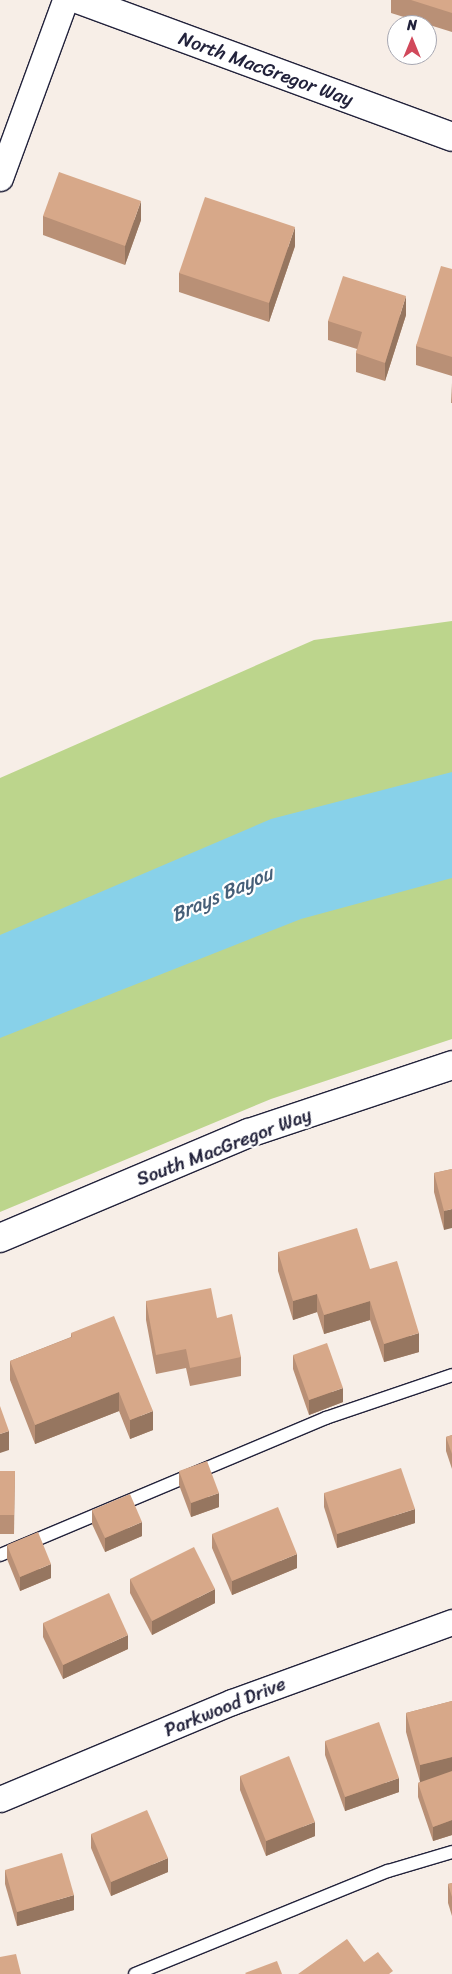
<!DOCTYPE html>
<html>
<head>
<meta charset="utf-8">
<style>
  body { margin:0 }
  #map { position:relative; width:452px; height:1974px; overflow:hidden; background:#f7eee7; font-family:Sriracha,sans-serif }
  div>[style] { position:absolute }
  .green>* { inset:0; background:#bcd58c }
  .water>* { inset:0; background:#88d1e9 }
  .roads { filter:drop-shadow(1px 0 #22223b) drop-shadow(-1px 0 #22223b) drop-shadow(0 1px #22223b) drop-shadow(0 -1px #22223b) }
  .lane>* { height:12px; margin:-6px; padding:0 6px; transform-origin:6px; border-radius:6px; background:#fff }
  .street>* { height:25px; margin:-12.5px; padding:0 12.5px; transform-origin:12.5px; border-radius:12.5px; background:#fff }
  .secondary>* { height:28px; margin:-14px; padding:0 14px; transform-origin:14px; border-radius:14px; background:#fff }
  .wall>* { inset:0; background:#b99076 }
  .shaded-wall>* { inset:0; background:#967660 }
  .building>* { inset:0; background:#d7a889 }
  span { translate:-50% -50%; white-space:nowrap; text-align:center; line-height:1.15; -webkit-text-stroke:4.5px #fff; paint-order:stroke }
  .street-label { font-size:19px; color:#22223b }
  .water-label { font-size:20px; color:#465f78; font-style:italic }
  .north { position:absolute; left:387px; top:15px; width:50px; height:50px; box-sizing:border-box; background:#fff; border:1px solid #a7a7b1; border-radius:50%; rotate:0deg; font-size:14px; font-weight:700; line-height:20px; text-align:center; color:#22223b }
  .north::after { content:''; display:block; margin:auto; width:18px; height:22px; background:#d1495b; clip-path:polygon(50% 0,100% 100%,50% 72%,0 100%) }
</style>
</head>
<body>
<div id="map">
  <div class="green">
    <div style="clip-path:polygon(452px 621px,452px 1039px,271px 1099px,0 1212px,0 778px,314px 640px)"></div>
  </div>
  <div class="water">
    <div style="clip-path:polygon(452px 772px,452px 878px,301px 919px,0 1038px,0 935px,271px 819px)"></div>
  </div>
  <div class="roads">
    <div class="lane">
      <div style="left:0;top:1555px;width:354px;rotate:-22.8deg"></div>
      <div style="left:326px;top:1418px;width:133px;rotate:-18.8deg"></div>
      <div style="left:135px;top:1974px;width:273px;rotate:-22.2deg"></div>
      <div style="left:388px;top:1871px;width:67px;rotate:-16.5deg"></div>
    </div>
    <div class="street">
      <div style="left:0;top:178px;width:189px;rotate:-69.9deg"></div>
      <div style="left:0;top:1799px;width:251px;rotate:-22.7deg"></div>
      <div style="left:232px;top:1702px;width:234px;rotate:-20deg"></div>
    </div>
    <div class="secondary">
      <div style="left:80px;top:0;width:396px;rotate:20.2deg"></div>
      <div style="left:0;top:1238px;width:270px;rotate:-22.9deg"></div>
      <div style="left:249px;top:1133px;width:214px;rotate:-18.5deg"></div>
    </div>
  </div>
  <div class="wall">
    <div style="clip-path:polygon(391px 0,452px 0,452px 32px,391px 13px)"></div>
    <div style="clip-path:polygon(43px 216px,141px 220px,125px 265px,43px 235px)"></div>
    <div style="clip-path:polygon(295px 246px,269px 322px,179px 292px,179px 273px)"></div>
    <div style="clip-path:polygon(452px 269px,452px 376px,416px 365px,416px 346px)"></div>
    <div style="clip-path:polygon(406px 315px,385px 381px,356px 372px,356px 353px,357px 349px,328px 340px,328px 321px)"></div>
    <div style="clip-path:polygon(452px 383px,452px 403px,451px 403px)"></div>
    <div style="clip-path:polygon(452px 1169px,444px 1230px,434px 1192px,434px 1173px)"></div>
    <div style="clip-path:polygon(278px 1252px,370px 1269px,419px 1352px,384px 1362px,370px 1320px,324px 1334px,317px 1312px,293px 1320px,278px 1271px)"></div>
    <div style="clip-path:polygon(146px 1301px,217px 1318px,241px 1357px,241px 1376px,190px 1386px,186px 1368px,156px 1374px,146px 1320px)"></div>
    <div style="clip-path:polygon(71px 1333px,153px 1430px,130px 1439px,119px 1411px,35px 1444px,10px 1380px,10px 1361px,71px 1337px)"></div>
    <div style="clip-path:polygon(293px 1355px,343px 1402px,309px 1415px,293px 1369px)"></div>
    <div style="clip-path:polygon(452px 1435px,452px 1469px,446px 1451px,446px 1437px)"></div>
    <div style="clip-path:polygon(0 1471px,15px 1471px,14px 1534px,0 1534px)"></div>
    <div style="clip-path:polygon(179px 1471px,219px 1507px,191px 1517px,179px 1485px)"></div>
    <div style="clip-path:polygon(324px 1493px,415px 1523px,337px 1548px,324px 1507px)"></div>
    <div style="clip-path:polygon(92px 1510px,142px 1536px,105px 1552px,92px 1524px)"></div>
    <div style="clip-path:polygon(212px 1534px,297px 1568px,232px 1595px,212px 1548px)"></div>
    <div style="clip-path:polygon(7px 1545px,51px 1578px,20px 1591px,7px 1559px)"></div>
    <div style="clip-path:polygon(130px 1579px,215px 1603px,152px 1635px,130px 1593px)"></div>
    <div style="clip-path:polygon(43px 1623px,128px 1649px,63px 1679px,43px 1637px)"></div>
    <div style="clip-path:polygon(452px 1701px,452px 1835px,433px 1841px,418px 1797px,418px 1783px,420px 1782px,406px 1732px,406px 1713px)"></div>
    <div style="clip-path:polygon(325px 1741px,399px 1792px,345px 1811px,325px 1755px)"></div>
    <div style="clip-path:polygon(240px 1776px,315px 1836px,266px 1856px,240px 1790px)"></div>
    <div style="clip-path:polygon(91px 1834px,168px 1872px,111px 1896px,91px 1848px)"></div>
    <div style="clip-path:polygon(5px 1870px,74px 1910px,17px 1926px,5px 1884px)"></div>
    <div style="clip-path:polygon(452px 1883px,452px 1916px,448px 1903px,448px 1884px)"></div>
  </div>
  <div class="shaded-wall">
    <div style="clip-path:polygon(141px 201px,141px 220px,125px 265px,125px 246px)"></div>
    <div style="clip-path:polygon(295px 227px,295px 246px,269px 322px,269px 303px)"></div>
    <div style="clip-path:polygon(406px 296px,406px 315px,385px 381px,385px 363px)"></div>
    <div style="clip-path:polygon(452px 1209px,452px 1228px,444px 1230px,444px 1211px)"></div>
    <div style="clip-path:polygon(317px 1294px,317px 1312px,293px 1320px,293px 1301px)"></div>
    <div style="clip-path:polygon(370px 1301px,370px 1320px,324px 1334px,324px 1315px)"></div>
    <div style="clip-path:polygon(419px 1333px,419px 1352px,384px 1362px,384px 1344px)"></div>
    <div style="clip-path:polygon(343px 1388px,343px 1402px,309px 1415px,309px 1400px)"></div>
    <div style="clip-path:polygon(119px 1392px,119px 1411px,35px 1444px,35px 1425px)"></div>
    <div style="clip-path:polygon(153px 1411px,153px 1430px,130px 1439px,130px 1420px)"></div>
    <div style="clip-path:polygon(9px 1431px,9px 1450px,0 1453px,0 1434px)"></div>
    <div style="clip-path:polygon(219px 1493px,219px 1507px,191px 1517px,191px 1503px)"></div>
    <div style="clip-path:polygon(415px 1509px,415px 1523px,337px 1548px,337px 1534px)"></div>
    <div style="clip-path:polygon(142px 1522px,142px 1536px,105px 1552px,105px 1538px)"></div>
    <div style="clip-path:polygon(297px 1554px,297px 1568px,232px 1595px,232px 1581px)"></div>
    <div style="clip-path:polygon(51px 1564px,51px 1578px,20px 1591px,20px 1577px)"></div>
    <div style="clip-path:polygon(215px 1589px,215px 1603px,152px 1635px,152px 1621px)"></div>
    <div style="clip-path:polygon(128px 1635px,128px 1649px,63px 1679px,63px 1665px)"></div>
    <div style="clip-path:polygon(452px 1757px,452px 1775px,420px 1784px,420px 1765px)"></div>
    <div style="clip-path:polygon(399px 1778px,399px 1792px,345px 1811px,345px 1797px)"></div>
    <div style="clip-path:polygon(452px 1820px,452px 1835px,433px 1841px,433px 1827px)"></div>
    <div style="clip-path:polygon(315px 1822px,315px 1836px,266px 1856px,266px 1841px)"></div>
    <div style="clip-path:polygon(168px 1858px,168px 1872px,111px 1896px,111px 1882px)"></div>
    <div style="clip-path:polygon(74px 1895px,74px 1910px,17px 1926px,17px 1912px)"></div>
  </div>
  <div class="building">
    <div style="clip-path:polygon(411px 0,452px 0,452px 13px)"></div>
    <div style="clip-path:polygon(59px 172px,141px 201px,125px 246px,43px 216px)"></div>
    <div style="clip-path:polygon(205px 197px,295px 227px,269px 303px,179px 273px)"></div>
    <div style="clip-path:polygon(441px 266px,452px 269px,452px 357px,416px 346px)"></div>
    <div style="clip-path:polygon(343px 276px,406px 296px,385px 363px,356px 353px,362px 332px,328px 321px)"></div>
    <div style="clip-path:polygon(452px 1169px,452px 1209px,444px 1211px,434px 1173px)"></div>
    <div style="clip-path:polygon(357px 1228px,370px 1269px,397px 1261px,419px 1333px,384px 1344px,370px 1301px,324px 1315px,317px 1294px,293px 1301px,278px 1252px)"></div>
    <div style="clip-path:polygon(211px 1288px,217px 1318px,232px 1314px,241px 1357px,190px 1368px,186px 1349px,156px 1355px,146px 1301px)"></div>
    <div style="clip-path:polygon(114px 1316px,153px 1411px,130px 1420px,119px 1392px,35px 1425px,10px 1361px,72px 1337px,71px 1333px)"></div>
    <div style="clip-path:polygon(327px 1343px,343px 1388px,309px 1400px,293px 1355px)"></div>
    <div style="clip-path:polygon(0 1406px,9px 1431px,0 1434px)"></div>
    <div style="clip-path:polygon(452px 1435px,452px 1454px,446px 1437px)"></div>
    <div style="clip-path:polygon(207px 1461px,219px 1493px,191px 1503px,179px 1471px)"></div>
    <div style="clip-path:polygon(401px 1468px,415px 1509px,337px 1534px,324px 1493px)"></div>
    <div style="clip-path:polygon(0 1471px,15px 1471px,14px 1515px,0 1515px)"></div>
    <div style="clip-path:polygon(130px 1494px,142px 1522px,105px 1538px,92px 1510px)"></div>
    <div style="clip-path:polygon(278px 1507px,297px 1554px,232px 1581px,212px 1534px)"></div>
    <div style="clip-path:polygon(38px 1532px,51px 1564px,20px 1577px,7px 1545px)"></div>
    <div style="clip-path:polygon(194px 1547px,215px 1589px,152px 1621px,130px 1579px)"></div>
    <div style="clip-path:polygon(109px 1593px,128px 1635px,63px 1665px,43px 1623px)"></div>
    <div style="clip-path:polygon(452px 1701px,452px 1757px,420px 1765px,406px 1713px)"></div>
    <div style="clip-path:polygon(379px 1722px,399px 1778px,345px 1797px,325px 1741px)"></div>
    <div style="clip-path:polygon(289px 1756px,315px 1822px,266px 1841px,240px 1776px)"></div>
    <div style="clip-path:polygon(452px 1771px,452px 1820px,433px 1827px,418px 1783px)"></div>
    <div style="clip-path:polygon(147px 1810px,168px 1858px,111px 1882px,91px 1834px)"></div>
    <div style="clip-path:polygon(62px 1853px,74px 1895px,17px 1912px,5px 1870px)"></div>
    <div style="clip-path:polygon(452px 1883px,452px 1897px,448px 1884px)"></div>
    <div style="clip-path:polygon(347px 1939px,364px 1962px,378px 1952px,393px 1971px,389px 1974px,298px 1974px)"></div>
    <div style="clip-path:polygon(16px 1954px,21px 1974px,0 1974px,0 1957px)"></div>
    <div style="clip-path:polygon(277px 1961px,282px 1974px,246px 1974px,245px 1973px)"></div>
  </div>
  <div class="street-label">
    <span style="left:266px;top:69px;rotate:20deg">North MacGregor Way</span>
    <span style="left:224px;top:1147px;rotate:-21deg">South MacGregor Way</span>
    <span style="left:225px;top:1707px;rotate:-22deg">Parkwood Drive</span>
  </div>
  <div class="water-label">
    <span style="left:222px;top:894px;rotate:-24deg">Brays Bayou</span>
  </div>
  <div class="north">N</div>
</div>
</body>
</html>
